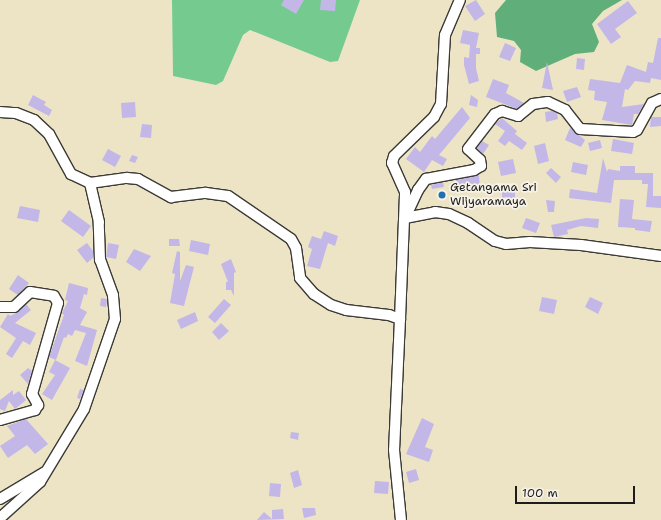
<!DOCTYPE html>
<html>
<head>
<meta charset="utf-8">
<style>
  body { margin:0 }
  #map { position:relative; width:661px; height:520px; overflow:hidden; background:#ede4c6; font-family:"Shantell Sans",sans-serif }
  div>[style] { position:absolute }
  .green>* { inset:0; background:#75cb8f }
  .forest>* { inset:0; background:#60af7a }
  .building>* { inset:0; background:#c2b7e7 }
  .roads { filter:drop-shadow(1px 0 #3b3a36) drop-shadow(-1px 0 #3b3a36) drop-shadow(0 1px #3b3a36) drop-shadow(0 -1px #3b3a36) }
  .minor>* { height:10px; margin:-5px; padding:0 5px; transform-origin:5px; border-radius:5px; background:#fff }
  .dots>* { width:11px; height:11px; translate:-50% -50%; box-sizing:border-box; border:2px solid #f7f3e8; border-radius:50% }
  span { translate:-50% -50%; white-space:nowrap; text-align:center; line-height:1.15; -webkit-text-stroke:3.5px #f7f3e8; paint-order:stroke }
  .poi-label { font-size:12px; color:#1c1c1c }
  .left { translate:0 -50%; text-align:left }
  .scale { position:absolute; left:515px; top:486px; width:120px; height:18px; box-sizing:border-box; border:2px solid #1c1c1c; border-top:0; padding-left:5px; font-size:12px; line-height:14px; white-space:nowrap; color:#1c1c1c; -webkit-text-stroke:3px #f7f3e8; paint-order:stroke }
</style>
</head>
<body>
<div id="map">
  <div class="green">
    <div style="clip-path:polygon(172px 0,360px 0,338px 61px,330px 62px,250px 30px,243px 35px,223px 81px,216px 85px,173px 76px)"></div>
  </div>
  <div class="forest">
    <div style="clip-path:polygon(506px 0,622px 0,603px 11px,592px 24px,599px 42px,594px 52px,575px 54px,536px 71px,520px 62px,521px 50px,514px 41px,497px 37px,495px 13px)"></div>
  </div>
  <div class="building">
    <div style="clip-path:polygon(284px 0,304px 0,296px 14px,281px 5px)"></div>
    <div style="clip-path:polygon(321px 0,336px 0,335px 11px,320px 10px)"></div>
    <div style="clip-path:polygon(476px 0,485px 14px,475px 21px,465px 6px)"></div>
    <div style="clip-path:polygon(628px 1px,637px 13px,615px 29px,621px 37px,611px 44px,597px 24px)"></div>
    <div style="clip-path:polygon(463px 30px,479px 33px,476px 48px,480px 48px,480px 54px,476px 54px,476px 68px,479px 81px,469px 84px,464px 65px,464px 57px,469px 58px,470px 45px,460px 43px)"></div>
    <div style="clip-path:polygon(658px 38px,661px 38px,661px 80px,651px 78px,650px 83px,635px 81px,628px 90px,625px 89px,622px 107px,644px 104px,638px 114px,634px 114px,632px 125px,602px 120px,607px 102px,594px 100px,595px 91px,588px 90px,590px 79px,620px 83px,627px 65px,646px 72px,648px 62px,653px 63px)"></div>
    <div style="clip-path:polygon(505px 43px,516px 48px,510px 61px,499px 57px)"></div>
    <div style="clip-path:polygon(577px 58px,585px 59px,584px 70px,576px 69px)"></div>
    <div style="clip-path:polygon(547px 62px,553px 90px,542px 88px)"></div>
    <div style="clip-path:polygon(493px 79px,509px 85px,506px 93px,524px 103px,517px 109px,486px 97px)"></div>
    <div style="clip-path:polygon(577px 87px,581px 97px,567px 102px,563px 91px)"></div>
    <div style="clip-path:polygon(33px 95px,46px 102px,44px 105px,52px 110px,49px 116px,28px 105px)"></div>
    <div style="clip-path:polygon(471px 95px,478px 100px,477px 107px,469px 105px)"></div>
    <div style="clip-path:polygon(135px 102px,136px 117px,122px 118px,121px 103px)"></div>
    <div style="clip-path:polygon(462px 107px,470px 118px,439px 155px,447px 159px,443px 166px,432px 160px,424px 172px,406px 159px,415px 147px,420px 152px,432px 136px,435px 139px)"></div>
    <div style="clip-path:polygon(552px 111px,557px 113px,558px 119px,546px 122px,545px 112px)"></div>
    <div style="clip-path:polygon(651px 117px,661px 117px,661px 126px,650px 127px)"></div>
    <div style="clip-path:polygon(502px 118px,517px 131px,515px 134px,527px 143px,522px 150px,509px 141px,505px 146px,498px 141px,505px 131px,495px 124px)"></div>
    <div style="clip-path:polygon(142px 124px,152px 125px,151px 138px,140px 137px)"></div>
    <div style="clip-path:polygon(570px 128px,585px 140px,581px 147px,565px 140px)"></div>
    <div style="clip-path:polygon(613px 139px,634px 143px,632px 154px,611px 151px)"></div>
    <div style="clip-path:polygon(600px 140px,602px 148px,590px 151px,588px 143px)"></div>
    <div style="clip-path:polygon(482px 141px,489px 145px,483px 154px,477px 148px)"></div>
    <div style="clip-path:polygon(545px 143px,549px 161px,538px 164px,534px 146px)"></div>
    <div style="clip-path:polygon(108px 149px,121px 156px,115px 167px,102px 160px)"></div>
    <div style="clip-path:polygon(132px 155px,138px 157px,135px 163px,129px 161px)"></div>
    <div style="clip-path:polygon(603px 158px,607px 172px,608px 169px,620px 171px,620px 166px,635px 166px,635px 173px,653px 173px,653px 196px,661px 196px,661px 208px,646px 207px,648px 184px,642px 184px,642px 180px,614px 180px,611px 203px,569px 198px,570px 189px,597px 193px)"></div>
    <div style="clip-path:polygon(513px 159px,516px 173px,501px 176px,498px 162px)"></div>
    <div style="clip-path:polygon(573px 162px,588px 165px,586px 175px,571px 172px)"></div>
    <div style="clip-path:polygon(551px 168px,561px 177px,556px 183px,546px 173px)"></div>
    <div style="clip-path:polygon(479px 175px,480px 190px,457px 192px,456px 180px)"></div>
    <div style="clip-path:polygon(443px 182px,444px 187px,432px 189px,431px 185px)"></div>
    <div style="clip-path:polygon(515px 190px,515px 203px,502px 204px,502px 191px)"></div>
    <div style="clip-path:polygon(620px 199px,634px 200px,632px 219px,652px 221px,650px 232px,635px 230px,635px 228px,618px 227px)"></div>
    <div style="clip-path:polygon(546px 200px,555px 201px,554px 212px,548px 212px)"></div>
    <div style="clip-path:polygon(20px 206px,40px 210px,38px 222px,17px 218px)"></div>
    <div style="clip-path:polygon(69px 210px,91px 226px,83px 237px,61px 221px)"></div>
    <div style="clip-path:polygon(526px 218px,540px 223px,536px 233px,522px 228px)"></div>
    <div style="clip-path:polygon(586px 218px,599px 219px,598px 228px,581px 226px,567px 230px,568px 234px,554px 237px,551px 225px)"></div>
    <div style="clip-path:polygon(324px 231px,338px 236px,335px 246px,328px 243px,320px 269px,307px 266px,312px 249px,308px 247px,312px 236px,321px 239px)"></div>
    <div style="clip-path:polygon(169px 239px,179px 239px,180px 246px,169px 246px)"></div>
    <div style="clip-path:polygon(191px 240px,210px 244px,208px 255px,189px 251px)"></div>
    <div style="clip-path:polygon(87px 243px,93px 251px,93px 258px,87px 263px,77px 250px)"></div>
    <div style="clip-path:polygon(108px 243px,119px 245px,116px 259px,106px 257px)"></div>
    <div style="clip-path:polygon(134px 249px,151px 256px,140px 271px,126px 262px)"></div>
    <div style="clip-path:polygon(177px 251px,180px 252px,180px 281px,186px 265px,194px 267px,184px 306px,170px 303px,175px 274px,172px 273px)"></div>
    <div style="clip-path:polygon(231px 259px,236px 272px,234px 273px,234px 296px,231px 290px,226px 290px,226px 282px,228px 282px,221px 264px)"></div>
    <div style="clip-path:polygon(18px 275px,29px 283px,18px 295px,9px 289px)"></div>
    <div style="clip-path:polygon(69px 283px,88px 288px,87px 295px,84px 294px,80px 308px,87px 312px,80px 325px,97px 330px,87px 366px,75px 361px,86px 333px,75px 330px,72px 336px,68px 334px,66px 338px,64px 337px,56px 360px,49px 357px,64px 315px,62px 313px,68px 301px,65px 300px)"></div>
    <div style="clip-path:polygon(542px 297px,557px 300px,554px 314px,539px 311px)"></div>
    <div style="clip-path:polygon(590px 297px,603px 303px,598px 314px,585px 307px)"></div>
    <div style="clip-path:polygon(101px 298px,107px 299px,106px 307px,100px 306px)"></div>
    <div style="clip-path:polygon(224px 299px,231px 305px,215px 323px,208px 317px)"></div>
    <div style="clip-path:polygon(26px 304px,31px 310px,15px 323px,36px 333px,30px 345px,23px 341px,12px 358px,6px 354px,16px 338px,0 327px,8px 314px,10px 316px,18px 312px)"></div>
    <div style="clip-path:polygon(195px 312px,198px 321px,181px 329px,177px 320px)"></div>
    <div style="clip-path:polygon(221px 323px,229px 331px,219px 340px,212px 332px)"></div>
    <div style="clip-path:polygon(55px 360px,70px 368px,52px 400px,42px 394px,55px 375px,49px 372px)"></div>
    <div style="clip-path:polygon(28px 368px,32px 371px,28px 384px,20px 375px)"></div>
    <div style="clip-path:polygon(80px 389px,84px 390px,80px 399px,77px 398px)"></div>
    <div style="clip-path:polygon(13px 390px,13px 395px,19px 391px,26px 400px,15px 409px,9px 401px,5px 411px,0 409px,0 400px)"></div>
    <div style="clip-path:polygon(422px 418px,434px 424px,425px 447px,433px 450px,429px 462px,406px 454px)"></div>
    <div style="clip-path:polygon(26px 419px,48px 444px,35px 454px,27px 445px,8px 458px,0 446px,15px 436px,7px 426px)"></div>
    <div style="clip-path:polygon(291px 432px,299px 433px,298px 440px,290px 438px)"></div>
    <div style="clip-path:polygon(416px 469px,419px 480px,409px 483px,406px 472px)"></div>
    <div style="clip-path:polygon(298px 470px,302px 485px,294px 488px,290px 473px)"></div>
    <div style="clip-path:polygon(375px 481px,389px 482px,388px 494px,374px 493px)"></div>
    <div style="clip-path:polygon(270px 483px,281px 484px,280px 497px,269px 496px)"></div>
    <div style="clip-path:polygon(302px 508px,315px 508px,316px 515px,304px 518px)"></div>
    <div style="clip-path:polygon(283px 509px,284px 519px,257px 520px,264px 512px,272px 519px,272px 510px)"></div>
  </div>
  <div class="roads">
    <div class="minor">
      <div style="left:0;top:112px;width:16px;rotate:4deg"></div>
      <div style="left:16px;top:113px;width:19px;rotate:21deg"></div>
      <div style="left:34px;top:120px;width:21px;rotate:43deg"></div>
      <div style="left:49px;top:134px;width:46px;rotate:61.2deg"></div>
      <div style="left:71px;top:174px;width:21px;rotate:25deg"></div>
      <div style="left:90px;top:183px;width:37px;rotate:-8deg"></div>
      <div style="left:127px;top:178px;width:11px;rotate:5deg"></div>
      <div style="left:138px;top:179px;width:38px;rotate:29deg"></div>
      <div style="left:171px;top:197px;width:35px;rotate:-7deg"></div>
      <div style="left:206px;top:193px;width:22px;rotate:8deg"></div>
      <div style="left:228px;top:196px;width:76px;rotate:34.3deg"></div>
      <div style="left:291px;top:239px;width:10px;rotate:61deg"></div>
      <div style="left:296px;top:248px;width:30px;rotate:82deg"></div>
      <div style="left:300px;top:278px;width:21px;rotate:49deg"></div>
      <div style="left:314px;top:294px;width:20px;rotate:33deg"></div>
      <div style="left:331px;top:305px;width:16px;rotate:18deg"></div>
      <div style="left:346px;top:310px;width:43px;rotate:6.6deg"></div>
      <div style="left:389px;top:315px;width:12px;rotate:20deg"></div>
      <div style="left:400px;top:319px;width:131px;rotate:92.6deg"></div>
      <div style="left:394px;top:450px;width:70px;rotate:84.3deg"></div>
      <div style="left:405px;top:218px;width:31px;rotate:-65deg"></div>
      <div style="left:418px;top:190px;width:14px;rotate:-54deg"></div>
      <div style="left:426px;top:179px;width:49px;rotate:-10.6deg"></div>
      <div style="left:474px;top:170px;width:8px;rotate:-30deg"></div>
      <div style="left:481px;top:166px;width:6px;rotate:-99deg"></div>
      <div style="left:480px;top:160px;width:16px;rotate:-137deg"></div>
      <div style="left:468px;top:149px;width:44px;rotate:-52.4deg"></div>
      <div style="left:495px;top:114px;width:8px;rotate:-23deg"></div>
      <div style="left:502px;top:111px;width:17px;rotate:17deg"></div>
      <div style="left:518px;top:116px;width:19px;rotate:-39deg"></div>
      <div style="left:533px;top:104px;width:15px;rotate:-8deg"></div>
      <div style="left:548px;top:102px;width:19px;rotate:25deg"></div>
      <div style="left:565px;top:110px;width:24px;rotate:52deg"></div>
      <div style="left:580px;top:129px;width:53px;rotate:3.2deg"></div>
      <div style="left:633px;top:132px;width:4px;rotate:-27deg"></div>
      <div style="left:637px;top:130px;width:31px;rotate:-61deg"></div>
      <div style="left:652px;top:103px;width:10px;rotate:-24deg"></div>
      <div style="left:405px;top:218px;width:31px;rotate:-11deg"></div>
      <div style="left:435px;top:212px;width:14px;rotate:8deg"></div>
      <div style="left:449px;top:214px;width:21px;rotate:25deg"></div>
      <div style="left:468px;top:223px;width:32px;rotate:34deg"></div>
      <div style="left:495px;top:241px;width:11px;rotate:15deg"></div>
      <div style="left:506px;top:244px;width:24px;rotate:-5deg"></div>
      <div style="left:530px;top:242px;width:51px;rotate:3.4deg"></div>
      <div style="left:581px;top:245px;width:81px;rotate:7.8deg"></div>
      <div style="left:0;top:307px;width:14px"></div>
      <div style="left:14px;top:307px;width:22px;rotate:-43deg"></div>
      <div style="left:30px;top:292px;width:24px;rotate:9deg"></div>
      <div style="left:54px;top:296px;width:8px;rotate:60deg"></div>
      <div style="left:58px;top:303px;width:95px;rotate:105.9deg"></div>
      <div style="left:32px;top:394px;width:13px;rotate:61deg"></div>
      <div style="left:38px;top:405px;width:6px;rotate:121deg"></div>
      <div style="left:35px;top:410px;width:36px;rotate:164deg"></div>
      <div style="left:400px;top:319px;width:127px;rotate:-87.7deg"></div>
      <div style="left:405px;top:192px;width:32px;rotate:-114deg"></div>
      <div style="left:392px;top:163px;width:7px;rotate:-74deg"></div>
      <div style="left:394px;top:156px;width:56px;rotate:-44.3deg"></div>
      <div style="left:434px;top:117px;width:15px;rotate:-62deg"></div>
      <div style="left:441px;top:104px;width:69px;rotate:-86.7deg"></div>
      <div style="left:445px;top:35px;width:38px;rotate:-67deg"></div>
      <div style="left:0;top:499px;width:52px;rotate:-31deg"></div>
      <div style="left:0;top:518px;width:54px;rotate:-42deg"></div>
      <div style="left:40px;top:482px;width:85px;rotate:-58.9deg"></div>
      <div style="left:84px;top:409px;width:95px;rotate:-71deg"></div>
      <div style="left:115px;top:319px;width:24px;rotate:-95deg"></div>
      <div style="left:113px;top:295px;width:37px;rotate:-110deg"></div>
      <div style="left:100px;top:260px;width:38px;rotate:-92deg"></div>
      <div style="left:99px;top:222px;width:40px;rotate:-103deg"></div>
    </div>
  </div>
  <div class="dots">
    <div style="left:442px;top:195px;background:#1f6fb2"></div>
  </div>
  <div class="poi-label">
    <span class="left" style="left:450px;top:195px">Getangama Sri<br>Wijyaramaya</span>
  </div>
  <div class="scale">100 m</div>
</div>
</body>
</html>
